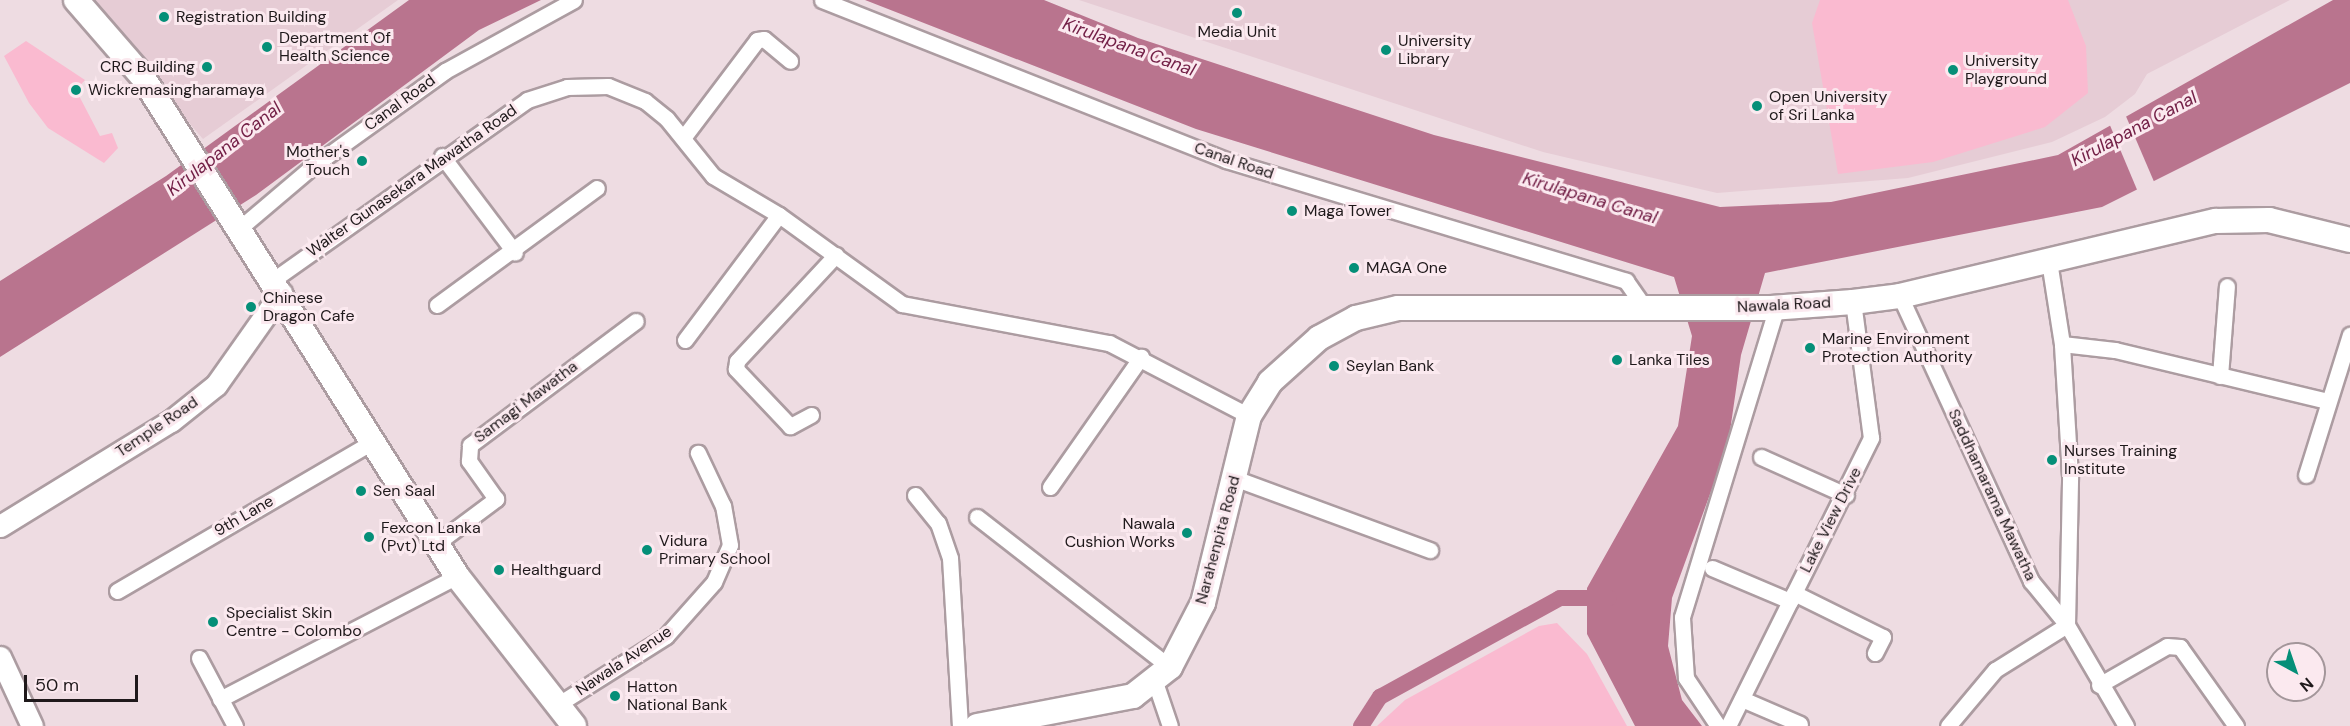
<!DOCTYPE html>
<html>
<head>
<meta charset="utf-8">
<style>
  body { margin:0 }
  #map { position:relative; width:2350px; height:726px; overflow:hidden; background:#eedce2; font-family:"DM Sans",sans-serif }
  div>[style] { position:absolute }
  .built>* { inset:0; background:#e6ccd5 }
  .green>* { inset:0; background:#fabad0 }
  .water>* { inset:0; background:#b9748e }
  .pier>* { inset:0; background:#eedce2 }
  .canal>* { height:16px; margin:-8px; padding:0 8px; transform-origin:8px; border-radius:8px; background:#b9748e }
  .roads { filter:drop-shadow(2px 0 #ac9ca1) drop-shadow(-2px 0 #ac9ca1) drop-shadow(0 2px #ac9ca1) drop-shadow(0 -2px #ac9ca1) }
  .street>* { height:15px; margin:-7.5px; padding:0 7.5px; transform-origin:7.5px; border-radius:7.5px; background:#fff }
  .secondary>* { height:21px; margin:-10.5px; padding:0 10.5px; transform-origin:10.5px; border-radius:10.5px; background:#fff }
  .primary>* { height:24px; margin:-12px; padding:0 12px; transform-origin:12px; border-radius:12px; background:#fff }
  .dots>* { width:16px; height:16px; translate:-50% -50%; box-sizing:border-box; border:3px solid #fbe9ef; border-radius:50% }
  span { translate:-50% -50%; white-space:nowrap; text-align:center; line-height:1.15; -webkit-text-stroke:6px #fbe9ef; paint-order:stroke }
  .poi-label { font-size:16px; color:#1f191b }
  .left { translate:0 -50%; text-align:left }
  .right { translate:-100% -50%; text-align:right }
  .street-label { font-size:16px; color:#1f191b }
  .water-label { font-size:18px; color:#732047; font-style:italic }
  .north { position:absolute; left:2266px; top:642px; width:60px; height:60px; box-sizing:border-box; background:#fbe9ef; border:2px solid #a3969a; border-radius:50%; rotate:140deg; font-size:16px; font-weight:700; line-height:24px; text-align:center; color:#1f191b }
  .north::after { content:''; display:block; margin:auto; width:21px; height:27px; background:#058f78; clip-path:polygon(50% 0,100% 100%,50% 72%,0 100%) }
  .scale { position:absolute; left:24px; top:675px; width:114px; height:27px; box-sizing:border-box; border:3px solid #1f191b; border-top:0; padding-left:8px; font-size:18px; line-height:21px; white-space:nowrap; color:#1f191b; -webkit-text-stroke:4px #fbe9ef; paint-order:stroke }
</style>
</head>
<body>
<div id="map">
  <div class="built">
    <div style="clip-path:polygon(83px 0,398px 0,203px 139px)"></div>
    <div style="clip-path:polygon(1079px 0,2290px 0,2147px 74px,2135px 94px,2105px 117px,2052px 142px,1908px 178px,1717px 193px,1543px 152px)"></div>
  </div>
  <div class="green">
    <div style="clip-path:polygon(1820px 0,2068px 0,2086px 46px,2088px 93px,2045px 127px,1933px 162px,1838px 174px,1812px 23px)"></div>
    <div style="clip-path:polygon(26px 41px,85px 80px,76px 90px,100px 136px,112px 133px,118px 148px,104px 163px,48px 128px,29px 103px,4px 56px)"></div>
    <div style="clip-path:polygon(1557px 623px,1587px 654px,1627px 726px,1377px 726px,1405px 700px,1539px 626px)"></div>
  </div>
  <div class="water">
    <div style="clip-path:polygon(409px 0,541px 0,479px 30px,256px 195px,0 357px,0 281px,166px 176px)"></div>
    <div style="clip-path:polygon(865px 0,1044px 0,1138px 38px,1434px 135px,1720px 207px,1831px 202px,2058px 155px,2333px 0,2350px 0,2350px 83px,2102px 207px,1765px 273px,1741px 355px,1728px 445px,1672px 598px,1668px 646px,1682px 700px,1702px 726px,1635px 726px,1587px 634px,1587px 588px,1678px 426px,1692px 336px,1674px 277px,1196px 129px)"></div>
  </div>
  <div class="pier">
    <div style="clip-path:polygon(2125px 114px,2155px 184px,2138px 192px,2109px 123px)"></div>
  </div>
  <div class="canal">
    <div style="left:1361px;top:726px;width:35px;rotate:-57deg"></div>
    <div style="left:1380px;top:697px;width:205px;rotate:-28.8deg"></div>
    <div style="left:1560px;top:598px;width:49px"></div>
  </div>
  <div class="roads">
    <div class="street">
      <div style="left:822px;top:0;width:435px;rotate:21.6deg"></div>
      <div style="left:1226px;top:160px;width:418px;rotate:16.8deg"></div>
      <div style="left:1626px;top:281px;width:32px;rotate:55deg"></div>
      <div style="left:683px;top:138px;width:123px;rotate:-52.9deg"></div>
      <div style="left:757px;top:40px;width:7px;rotate:-8deg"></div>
      <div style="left:764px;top:39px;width:34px;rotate:40deg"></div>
      <div style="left:442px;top:156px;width:121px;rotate:53deg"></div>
      <div style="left:241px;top:227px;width:94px;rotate:-40.3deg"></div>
      <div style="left:313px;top:166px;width:163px;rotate:-35.7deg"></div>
      <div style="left:445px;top:71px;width:147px;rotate:-28.8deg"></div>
      <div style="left:273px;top:280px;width:311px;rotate:-35.3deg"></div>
      <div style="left:527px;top:100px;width:42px;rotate:-18deg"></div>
      <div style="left:567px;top:87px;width:41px;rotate:-1.4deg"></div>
      <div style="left:608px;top:86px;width:40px;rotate:22deg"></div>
      <div style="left:645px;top:101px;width:28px;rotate:39deg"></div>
      <div style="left:667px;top:119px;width:73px;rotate:51.1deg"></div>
      <div style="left:713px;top:176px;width:77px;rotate:30.6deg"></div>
      <div style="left:779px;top:215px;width:152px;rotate:35.9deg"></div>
      <div style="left:902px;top:304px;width:211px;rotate:10.7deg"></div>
      <div style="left:1109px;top:343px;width:158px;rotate:27.5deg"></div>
      <div style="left:1900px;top:296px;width:314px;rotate:65.3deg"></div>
      <div style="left:2031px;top:581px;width:57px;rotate:50.7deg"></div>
      <div style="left:2067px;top:625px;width:117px;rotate:59.7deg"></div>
      <div style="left:437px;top:305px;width:198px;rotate:-36.2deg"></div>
      <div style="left:685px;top:340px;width:156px;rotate:-53.1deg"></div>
      <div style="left:2062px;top:344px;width:53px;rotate:6.5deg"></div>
      <div style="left:2115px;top:350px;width:219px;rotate:13.5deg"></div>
      <div style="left:2220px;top:376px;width:90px;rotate:-85.6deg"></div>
      <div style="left:811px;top:415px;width:24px;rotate:152deg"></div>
      <div style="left:790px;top:426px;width:79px;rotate:-133.5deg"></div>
      <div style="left:736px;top:369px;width:8px;rotate:-83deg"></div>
      <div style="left:737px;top:361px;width:145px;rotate:-47deg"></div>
      <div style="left:1761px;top:457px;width:93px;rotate:24.1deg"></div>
      <div style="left:2306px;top:475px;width:147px;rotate:-72.6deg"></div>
      <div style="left:1234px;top:478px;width:209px;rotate:20.2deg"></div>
      <div style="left:1050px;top:487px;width:159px;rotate:-55deg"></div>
      <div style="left:915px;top:495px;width:36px;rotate:51deg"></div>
      <div style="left:938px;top:523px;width:37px;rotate:71deg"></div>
      <div style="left:950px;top:558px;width:168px;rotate:86.6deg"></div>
      <div style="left:977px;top:517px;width:244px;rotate:37.9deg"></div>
      <div style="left:437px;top:543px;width:74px;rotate:-36.7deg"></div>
      <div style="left:496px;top:499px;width:47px;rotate:-125.4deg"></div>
      <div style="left:469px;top:461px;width:16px;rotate:-86deg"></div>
      <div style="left:470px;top:445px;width:207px;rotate:-36.8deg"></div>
      <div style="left:1712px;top:568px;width:85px;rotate:22.9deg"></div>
      <div style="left:117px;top:591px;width:295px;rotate:-30.3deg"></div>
      <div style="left:1794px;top:593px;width:99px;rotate:26.3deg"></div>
      <div style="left:1883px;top:637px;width:18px;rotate:117deg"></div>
      <div style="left:199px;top:658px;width:77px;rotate:62.1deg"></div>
      <div style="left:1155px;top:682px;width:46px;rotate:71.2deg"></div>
      <div style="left:2099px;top:685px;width:78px;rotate:-29.8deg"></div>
      <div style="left:2167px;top:646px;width:13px;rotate:4deg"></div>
      <div style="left:2180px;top:647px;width:97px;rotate:54.7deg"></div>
      <div style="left:220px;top:699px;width:267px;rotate:-27.4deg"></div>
      <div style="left:1742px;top:699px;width:63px;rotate:23.3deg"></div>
      <div style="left:557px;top:705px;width:129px;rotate:-32.3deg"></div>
      <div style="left:666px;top:636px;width:72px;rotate:-48.4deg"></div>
      <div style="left:714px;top:582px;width:40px;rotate:-66.6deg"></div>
      <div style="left:730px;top:545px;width:40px;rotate:-100deg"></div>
      <div style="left:723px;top:506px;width:59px;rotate:-115.3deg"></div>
      <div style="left:1718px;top:726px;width:58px;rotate:-123.7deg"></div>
      <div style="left:1686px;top:678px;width:61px;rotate:-93.8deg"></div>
      <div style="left:1682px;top:617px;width:324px;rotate:-73deg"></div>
      <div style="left:1728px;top:726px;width:322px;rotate:-63.6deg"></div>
      <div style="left:1871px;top:438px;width:137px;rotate:-97.5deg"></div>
      <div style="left:1948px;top:726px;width:73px;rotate:-50deg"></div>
      <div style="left:1995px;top:670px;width:85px;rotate:-32deg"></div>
      <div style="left:2067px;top:625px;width:149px;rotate:-88.8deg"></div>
      <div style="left:2070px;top:476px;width:132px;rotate:-93.5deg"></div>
      <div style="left:2062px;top:344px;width:84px;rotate:-98.9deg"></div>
    </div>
    <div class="secondary">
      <div style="left:0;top:526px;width:201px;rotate:-31.6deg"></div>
      <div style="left:171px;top:421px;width:58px;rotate:-38.7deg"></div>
      <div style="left:216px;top:385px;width:113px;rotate:-54.8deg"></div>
      <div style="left:0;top:657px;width:76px;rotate:65.1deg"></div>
    </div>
    <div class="primary">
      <div style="left:76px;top:0;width:101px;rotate:49deg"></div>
      <div style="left:142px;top:76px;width:591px;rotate:57.79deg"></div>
      <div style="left:457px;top:576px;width:190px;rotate:52deg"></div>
      <div style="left:977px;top:726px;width:159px;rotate:-10.9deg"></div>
      <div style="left:1133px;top:696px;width:47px;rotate:-38.1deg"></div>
      <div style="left:1170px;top:667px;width:72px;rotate:-62.7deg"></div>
      <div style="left:1203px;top:603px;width:193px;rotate:-76.2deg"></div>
      <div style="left:1249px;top:416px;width:40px;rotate:-58deg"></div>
      <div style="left:1270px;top:382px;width:66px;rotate:-41.9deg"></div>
      <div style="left:1319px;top:338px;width:42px;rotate:-28.4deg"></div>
      <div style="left:1356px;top:318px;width:43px;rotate:-13.4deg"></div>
      <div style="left:1398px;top:308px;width:373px"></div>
      <div style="left:1771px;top:308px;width:82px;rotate:-4.2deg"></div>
      <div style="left:1853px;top:302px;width:47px;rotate:-7.3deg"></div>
      <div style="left:1900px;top:296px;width:325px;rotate:-13.4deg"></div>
      <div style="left:2216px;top:221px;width:53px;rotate:-1.1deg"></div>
      <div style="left:2269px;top:220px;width:83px;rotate:13.9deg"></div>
    </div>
  </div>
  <div class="dots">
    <div style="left:1237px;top:13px;background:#058f78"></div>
    <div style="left:164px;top:17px;background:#058f78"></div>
    <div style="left:267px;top:47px;background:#058f78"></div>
    <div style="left:1386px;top:50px;background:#058f78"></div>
    <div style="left:207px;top:67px;background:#058f78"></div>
    <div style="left:1953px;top:70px;background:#058f78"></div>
    <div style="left:76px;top:90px;background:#058f78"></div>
    <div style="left:1757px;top:106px;background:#058f78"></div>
    <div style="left:362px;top:161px;background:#058f78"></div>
    <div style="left:1292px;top:211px;background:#058f78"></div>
    <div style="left:1354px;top:268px;background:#058f78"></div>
    <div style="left:251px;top:307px;background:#058f78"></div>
    <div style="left:1810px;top:348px;background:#058f78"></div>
    <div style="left:1617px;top:360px;background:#058f78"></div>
    <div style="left:1334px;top:366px;background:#058f78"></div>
    <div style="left:2052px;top:460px;background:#058f78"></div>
    <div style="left:361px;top:491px;background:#058f78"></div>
    <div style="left:1187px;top:533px;background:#058f78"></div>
    <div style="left:369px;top:537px;background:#058f78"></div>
    <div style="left:647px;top:550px;background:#058f78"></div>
    <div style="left:499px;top:570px;background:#058f78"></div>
    <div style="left:213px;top:622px;background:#058f78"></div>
    <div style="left:615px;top:696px;background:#058f78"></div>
  </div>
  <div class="poi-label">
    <span class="left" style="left:176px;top:17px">Registration Building</span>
    <span style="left:1237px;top:32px">Media Unit</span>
    <span class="left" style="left:279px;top:47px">Department Of<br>Health Science</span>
    <span class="left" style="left:1398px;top:50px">University<br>Library</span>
    <span class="left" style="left:1965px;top:70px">University<br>Playground</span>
    <span class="right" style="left:195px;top:67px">CRC Building</span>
    <span class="left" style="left:88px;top:90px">Wickremasingharamaya</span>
    <span class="left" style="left:1769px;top:106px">Open University<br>of Sri Lanka</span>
    <span class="right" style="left:350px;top:161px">Mother's<br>Touch</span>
    <span class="left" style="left:1304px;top:211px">Maga Tower</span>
    <span class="left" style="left:1366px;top:268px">MAGA One</span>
    <span class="left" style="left:263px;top:307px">Chinese<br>Dragon Cafe</span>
    <span class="left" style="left:1822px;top:348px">Marine Environment<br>Protection Authority</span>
    <span class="left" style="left:1629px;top:360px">Lanka Tiles</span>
    <span class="left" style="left:1346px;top:366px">Seylan Bank</span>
    <span class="left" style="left:2064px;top:460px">Nurses Training<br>Institute</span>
    <span class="left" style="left:373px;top:491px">Sen Saal</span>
    <span class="right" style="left:1175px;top:533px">Nawala<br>Cushion Works</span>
    <span class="left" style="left:381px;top:537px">Fexcon Lanka<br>(Pvt) Ltd</span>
    <span class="left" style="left:659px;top:550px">Vidura<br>Primary School</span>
    <span class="left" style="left:511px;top:570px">Healthguard</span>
    <span class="left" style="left:226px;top:622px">Specialist Skin<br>Centre - Colombo</span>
    <span class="left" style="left:627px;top:696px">Hatton<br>National Bank</span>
  </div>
  <div class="street-label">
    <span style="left:400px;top:103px;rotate:-36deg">Canal Road</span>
    <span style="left:1234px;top:161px;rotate:19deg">Canal Road</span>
    <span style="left:412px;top:181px;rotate:-35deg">Walter Gunasekara Mawatha Road</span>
    <span style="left:1784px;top:305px;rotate:-3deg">Nawala Road</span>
    <span style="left:526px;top:402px;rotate:-37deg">Samagi Mawatha</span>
    <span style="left:157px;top:427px;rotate:-34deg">Temple Road</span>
    <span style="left:1992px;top:495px;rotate:65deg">Saddhamarama Mawatha</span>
    <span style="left:244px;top:516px;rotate:-30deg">9th Lane</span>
    <span style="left:1831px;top:520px;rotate:-63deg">Lake View Drive</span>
    <span style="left:1218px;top:540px;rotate:-75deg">Narahenpita Road</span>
    <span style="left:624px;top:661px;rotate:-34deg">Nawala Avenue</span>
  </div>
  <div class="water-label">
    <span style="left:1129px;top:47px;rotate:20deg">Kirulapana Canal</span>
    <span style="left:2134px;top:129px;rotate:-28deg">Kirulapana Canal</span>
    <span style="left:224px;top:149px;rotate:-38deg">Kirulapana Canal</span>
    <span style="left:1590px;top:198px;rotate:17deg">Kirulapana Canal</span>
  </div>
  <div class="north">N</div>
  <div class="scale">50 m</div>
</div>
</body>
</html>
